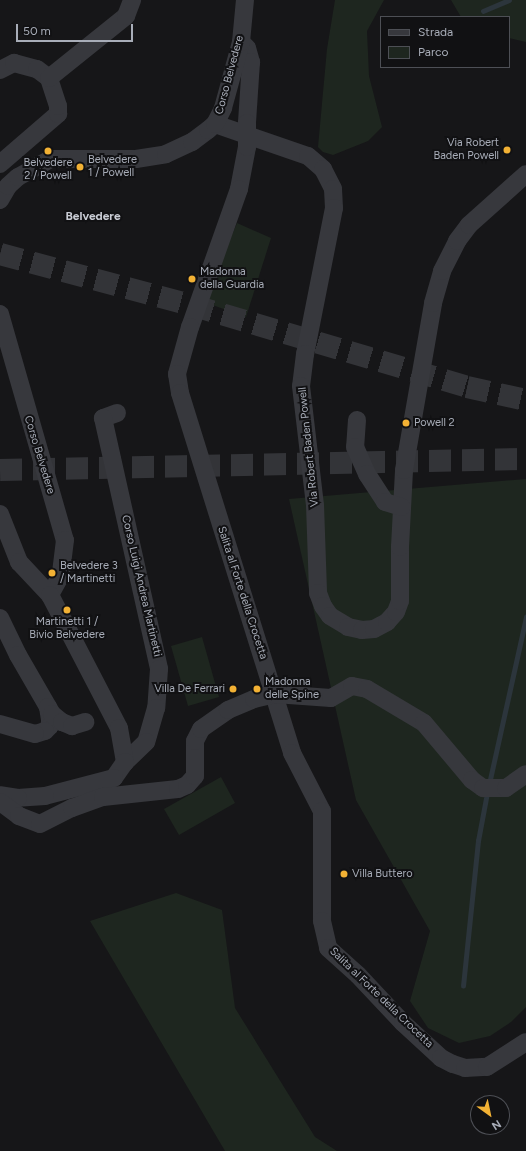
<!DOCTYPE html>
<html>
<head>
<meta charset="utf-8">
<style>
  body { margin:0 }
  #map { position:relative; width:526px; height:1151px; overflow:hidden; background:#161618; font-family:Figtree,sans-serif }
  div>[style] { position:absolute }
  .green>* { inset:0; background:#1e261f }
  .stream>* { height:4.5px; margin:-2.25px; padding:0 2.25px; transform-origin:2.25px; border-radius:2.25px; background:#2c353c }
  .highway-tunnel>* { height:22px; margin-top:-11px; transform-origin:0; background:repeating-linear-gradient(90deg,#333438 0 22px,transparent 0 33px) }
  .minor>* { height:18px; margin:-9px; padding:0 9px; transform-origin:9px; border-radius:9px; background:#37383d }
  .minor-bridge>* { height:18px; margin:-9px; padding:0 9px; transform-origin:9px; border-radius:9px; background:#37383d }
  .dots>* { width:11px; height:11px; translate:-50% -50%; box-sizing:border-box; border:2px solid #111113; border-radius:50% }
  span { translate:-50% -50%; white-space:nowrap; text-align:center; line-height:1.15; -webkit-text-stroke:4px #111113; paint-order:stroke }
  .street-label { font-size:11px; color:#a8adb8 }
  .poi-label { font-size:11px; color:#a8adb8 }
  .right { translate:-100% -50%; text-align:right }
  .left { translate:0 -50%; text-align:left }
  .neighbourhood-label { font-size:12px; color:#c9ccd4; font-weight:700 }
  .legend { position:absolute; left:380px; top:16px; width:130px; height:52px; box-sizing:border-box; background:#111113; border:1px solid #4d4f55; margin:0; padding:5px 7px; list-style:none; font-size:12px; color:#a8adb8 }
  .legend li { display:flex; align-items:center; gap:8px; height:20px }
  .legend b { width:20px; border:1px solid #4d4f55 }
  .north { position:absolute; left:470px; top:1095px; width:40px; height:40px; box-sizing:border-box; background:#111113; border:1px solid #4d4f55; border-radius:50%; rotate:147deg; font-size:11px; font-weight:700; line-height:16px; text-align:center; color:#a8adb8 }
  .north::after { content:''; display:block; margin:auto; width:14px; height:18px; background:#f2b134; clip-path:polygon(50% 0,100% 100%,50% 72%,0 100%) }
  .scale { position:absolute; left:16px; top:24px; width:117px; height:18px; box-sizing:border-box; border:2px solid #a8adb8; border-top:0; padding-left:5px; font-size:12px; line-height:14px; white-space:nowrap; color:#a8adb8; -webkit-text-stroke:3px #111113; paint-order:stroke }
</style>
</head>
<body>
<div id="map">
  <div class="green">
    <div style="clip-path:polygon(335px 0,384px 0,367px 31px,369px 76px,382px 127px,368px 141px,333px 155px,323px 152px,318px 147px,327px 49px)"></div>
    <div style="clip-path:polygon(451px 0,526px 0,526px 42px,509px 38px,509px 17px,461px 17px)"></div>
    <div style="clip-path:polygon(237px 223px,271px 238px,246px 317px,204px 302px)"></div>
    <div style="clip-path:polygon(526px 479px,526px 1007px,511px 1022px,490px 1036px,459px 1043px,428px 1028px,410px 1001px,430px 931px,356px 800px,289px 499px)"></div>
    <div style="clip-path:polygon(202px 637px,219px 697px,188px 706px,171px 646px)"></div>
    <div style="clip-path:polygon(221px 777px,235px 803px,179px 835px,164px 809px)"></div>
    <div style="clip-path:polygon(176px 893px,222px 910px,235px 1008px,315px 1137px,337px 1151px,225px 1151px,90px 921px)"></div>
  </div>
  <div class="stream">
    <div style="left:483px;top:11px;width:28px;rotate:-23deg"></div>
    <div style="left:489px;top:784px;width:171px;rotate:-77.5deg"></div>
    <div style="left:463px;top:986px;width:146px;rotate:-84.1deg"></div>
    <div style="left:478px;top:841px;width:49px;rotate:-79.4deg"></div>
  </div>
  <div class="highway-tunnel">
    <div style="left:0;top:254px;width:198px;rotate:15deg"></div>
    <div style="left:191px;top:305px;width:288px;rotate:16.5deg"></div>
    <div style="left:467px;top:387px;width:60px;rotate:12.4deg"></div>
    <div style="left:0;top:470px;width:526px;rotate:-1.2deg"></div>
  </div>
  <div class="minor">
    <div style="left:241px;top:42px;width:8px;rotate:45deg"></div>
    <div style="left:247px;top:48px;width:15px;rotate:74deg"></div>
    <div style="left:251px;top:62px;width:61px;rotate:93.8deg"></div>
    <div style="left:0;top:70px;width:16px;rotate:-27deg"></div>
    <div style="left:14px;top:63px;width:24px;rotate:15deg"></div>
    <div style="left:37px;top:69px;width:15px;rotate:37deg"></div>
    <div style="left:215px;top:124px;width:98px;rotate:19deg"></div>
    <div style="left:308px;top:156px;width:20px;rotate:41deg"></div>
    <div style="left:323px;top:169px;width:22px;rotate:63deg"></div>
    <div style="left:333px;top:189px;width:19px;rotate:87deg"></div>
    <div style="left:334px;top:208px;width:149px;rotate:101.2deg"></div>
    <div style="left:305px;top:354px;width:32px;rotate:97deg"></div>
    <div style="left:301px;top:386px;width:120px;rotate:83.3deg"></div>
    <div style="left:315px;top:505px;width:88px;rotate:88deg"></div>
    <div style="left:318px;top:593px;width:14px;rotate:69deg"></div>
    <div style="left:323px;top:606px;width:12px;rotate:55deg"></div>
    <div style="left:330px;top:616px;width:21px;rotate:31deg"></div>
    <div style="left:348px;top:627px;width:14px;rotate:12deg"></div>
    <div style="left:362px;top:630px;width:12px;rotate:-5deg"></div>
    <div style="left:374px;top:629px;width:15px;rotate:-28deg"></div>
    <div style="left:387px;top:622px;width:13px;rotate:-48deg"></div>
    <div style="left:396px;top:612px;width:12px;rotate:-70deg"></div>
    <div style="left:400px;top:601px;width:54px;rotate:-90deg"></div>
    <div style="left:400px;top:547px;width:77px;rotate:-87deg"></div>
    <div style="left:404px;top:470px;width:169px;rotate:-80.1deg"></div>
    <div style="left:433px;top:303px;width:33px;rotate:-74deg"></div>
    <div style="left:442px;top:271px;width:34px;rotate:-63deg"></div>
    <div style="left:457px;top:241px;width:20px;rotate:-53deg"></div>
    <div style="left:469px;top:225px;width:76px;rotate:-41.8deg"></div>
    <div style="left:247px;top:147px;width:43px;rotate:100.8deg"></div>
    <div style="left:239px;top:189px;width:146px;rotate:109.5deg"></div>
    <div style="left:190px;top:327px;width:49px;rotate:105.5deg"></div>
    <div style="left:177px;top:374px;width:19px;rotate:81deg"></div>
    <div style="left:180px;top:393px;width:377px;rotate:72.7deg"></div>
    <div style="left:292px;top:753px;width:65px;rotate:62.7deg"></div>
    <div style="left:322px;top:811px;width:110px;rotate:90deg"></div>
    <div style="left:322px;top:921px;width:28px;rotate:77deg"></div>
    <div style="left:328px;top:948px;width:40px;rotate:42deg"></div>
    <div style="left:358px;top:975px;width:66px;rotate:46.8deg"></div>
    <div style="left:403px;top:1023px;width:52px;rotate:42.6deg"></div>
    <div style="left:441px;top:1058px;width:13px;rotate:27deg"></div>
    <div style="left:453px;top:1064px;width:13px;rotate:18deg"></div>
    <div style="left:465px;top:1068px;width:22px;rotate:-3deg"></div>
    <div style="left:487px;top:1067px;width:46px;rotate:-32.7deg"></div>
    <div style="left:0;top:164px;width:77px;rotate:-40.8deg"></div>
    <div style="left:58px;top:114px;width:8px;rotate:-90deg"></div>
    <div style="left:58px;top:106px;width:29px;rotate:-108deg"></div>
    <div style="left:49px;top:78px;width:99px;rotate:-38.8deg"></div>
    <div style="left:126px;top:16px;width:17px;rotate:-69deg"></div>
    <div style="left:0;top:200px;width:16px;rotate:-60deg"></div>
    <div style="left:8px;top:186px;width:13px;rotate:-42deg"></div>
    <div style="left:18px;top:177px;width:37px;rotate:-29deg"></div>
    <div style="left:50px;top:159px;width:86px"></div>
    <div style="left:136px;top:159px;width:30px;rotate:-9deg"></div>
    <div style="left:166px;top:154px;width:29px;rotate:-25deg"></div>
    <div style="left:192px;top:142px;width:20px;rotate:-37deg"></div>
    <div style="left:208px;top:130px;width:9px;rotate:-41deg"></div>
    <div style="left:215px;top:124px;width:18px;rotate:-63deg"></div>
    <div style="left:223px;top:108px;width:68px;rotate:-74.7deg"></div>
    <div style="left:241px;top:42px;width:42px;rotate:-84.6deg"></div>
    <div style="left:0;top:314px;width:235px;rotate:74deg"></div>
    <div style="left:65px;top:540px;width:35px;rotate:97deg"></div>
    <div style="left:61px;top:575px;width:23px;rotate:119deg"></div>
    <div style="left:117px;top:413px;width:15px;rotate:160deg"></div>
    <div style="left:103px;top:418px;width:257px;rotate:77.4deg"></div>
    <div style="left:159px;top:669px;width:39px;rotate:94deg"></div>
    <div style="left:156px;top:708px;width:35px;rotate:106deg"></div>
    <div style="left:146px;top:742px;width:29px;rotate:136deg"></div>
    <div style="left:357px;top:420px;width:27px;rotate:94deg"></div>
    <div style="left:355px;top:447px;width:30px;rotate:66deg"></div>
    <div style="left:367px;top:474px;width:33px;rotate:57deg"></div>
    <div style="left:385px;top:502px;width:17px;rotate:17deg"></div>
    <div style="left:0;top:514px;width:52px;rotate:68.4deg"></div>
    <div style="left:19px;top:562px;width:45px;rotate:46.8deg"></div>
    <div style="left:50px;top:595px;width:150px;rotate:62.6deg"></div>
    <div style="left:119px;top:728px;width:35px;rotate:80deg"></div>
    <div style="left:125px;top:762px;width:19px;rotate:125deg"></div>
    <div style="left:114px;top:778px;width:71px;rotate:165.4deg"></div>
    <div style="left:45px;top:796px;width:27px;rotate:176deg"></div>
    <div style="left:18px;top:798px;width:18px;rotate:-171deg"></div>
    <div style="left:0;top:618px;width:41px;rotate:64.1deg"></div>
    <div style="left:18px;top:655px;width:60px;rotate:60deg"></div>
    <div style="left:48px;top:707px;width:12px;rotate:81deg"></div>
    <div style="left:50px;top:719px;width:7px;rotate:90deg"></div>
    <div style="left:50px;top:726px;width:7px;rotate:135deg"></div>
    <div style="left:45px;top:731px;width:10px;rotate:163deg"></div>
    <div style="left:35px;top:734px;width:36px;rotate:-164deg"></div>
    <div style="left:48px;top:707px;width:8px;rotate:60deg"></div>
    <div style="left:52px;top:714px;width:13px;rotate:39deg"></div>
    <div style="left:62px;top:722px;width:11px;rotate:22deg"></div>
    <div style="left:72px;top:726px;width:14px;rotate:-17deg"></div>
    <div style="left:0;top:802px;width:24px;rotate:36deg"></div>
    <div style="left:19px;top:816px;width:22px;rotate:21deg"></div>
    <div style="left:40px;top:824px;width:36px;rotate:-27deg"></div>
    <div style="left:72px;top:808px;width:33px;rotate:-20deg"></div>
    <div style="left:103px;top:797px;width:75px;rotate:-6.1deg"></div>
    <div style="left:178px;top:789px;width:10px;rotate:-24deg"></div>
    <div style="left:187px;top:785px;width:12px;rotate:-48deg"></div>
    <div style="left:195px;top:776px;width:35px;rotate:-90deg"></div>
    <div style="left:195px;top:741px;width:13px;rotate:-63deg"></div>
    <div style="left:201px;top:729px;width:33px;rotate:-35deg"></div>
    <div style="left:228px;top:710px;width:28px;rotate:-23deg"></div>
    <div style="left:254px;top:699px;width:22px;rotate:-13deg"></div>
    <div style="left:275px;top:694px;width:56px;rotate:4.1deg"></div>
    <div style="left:331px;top:698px;width:24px;rotate:-30deg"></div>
    <div style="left:352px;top:686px;width:15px;rotate:11deg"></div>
    <div style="left:367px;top:689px;width:66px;rotate:30.8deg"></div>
    <div style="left:424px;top:723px;width:75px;rotate:49.9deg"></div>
    <div style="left:472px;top:780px;width:14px;rotate:36deg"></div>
    <div style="left:483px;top:788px;width:23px"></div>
    <div style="left:506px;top:788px;width:24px;rotate:-35deg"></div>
  </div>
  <div class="minor-bridge">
    <div style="left:247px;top:147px;width:24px;rotate:-90deg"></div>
  </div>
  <div class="dots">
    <div style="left:507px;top:150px;background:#f2b134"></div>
    <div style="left:48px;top:151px;background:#f2b134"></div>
    <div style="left:80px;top:167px;background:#f2b134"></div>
    <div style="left:192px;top:279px;background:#f2b134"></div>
    <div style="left:406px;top:423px;background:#f2b134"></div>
    <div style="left:52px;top:573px;background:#f2b134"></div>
    <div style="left:67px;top:610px;background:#f2b134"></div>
    <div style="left:233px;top:689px;background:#f2b134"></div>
    <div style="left:257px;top:689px;background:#f2b134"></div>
    <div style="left:344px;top:874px;background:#f2b134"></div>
  </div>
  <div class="street-label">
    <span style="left:230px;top:75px;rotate:-75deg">Corso Belvedere</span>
    <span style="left:309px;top:447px;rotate:-96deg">Via Robert Baden Powell</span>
    <span style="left:39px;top:455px;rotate:73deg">Corso Belvedere</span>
    <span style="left:141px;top:586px;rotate:77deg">Corso Luigi Andrea Martinetti</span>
    <span style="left:242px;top:593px;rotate:72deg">Salita al Forte della Crocetta</span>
    <span style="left:381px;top:998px;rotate:44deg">Salita al Forte della Crocetta</span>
  </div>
  <div class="poi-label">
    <span class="right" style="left:499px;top:150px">Via Robert<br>Baden Powell</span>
    <span class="left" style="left:88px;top:167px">Belvedere<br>1 / Powell</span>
    <span style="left:48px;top:170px">Belvedere<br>2 / Powell</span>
    <span class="left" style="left:200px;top:279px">Madonna<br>della Guardia</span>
    <span class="left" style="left:414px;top:423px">Powell 2</span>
    <span class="left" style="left:60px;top:573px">Belvedere 3<br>/ Martinetti</span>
    <span style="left:67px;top:629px">Martinetti 1 /<br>Bivio Belvedere</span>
    <span class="left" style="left:265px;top:689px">Madonna<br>delle Spine</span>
    <span class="right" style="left:225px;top:689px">Villa De Ferrari</span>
    <span class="left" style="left:352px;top:874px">Villa Buttero</span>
  </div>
  <div class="neighbourhood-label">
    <span style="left:93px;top:217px">Belvedere</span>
  </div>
  <ul class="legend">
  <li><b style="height:5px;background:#37383d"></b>Strada</li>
  <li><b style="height:11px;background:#1e261f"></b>Parco</li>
  </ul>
  <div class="north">N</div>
  <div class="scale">50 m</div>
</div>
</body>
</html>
